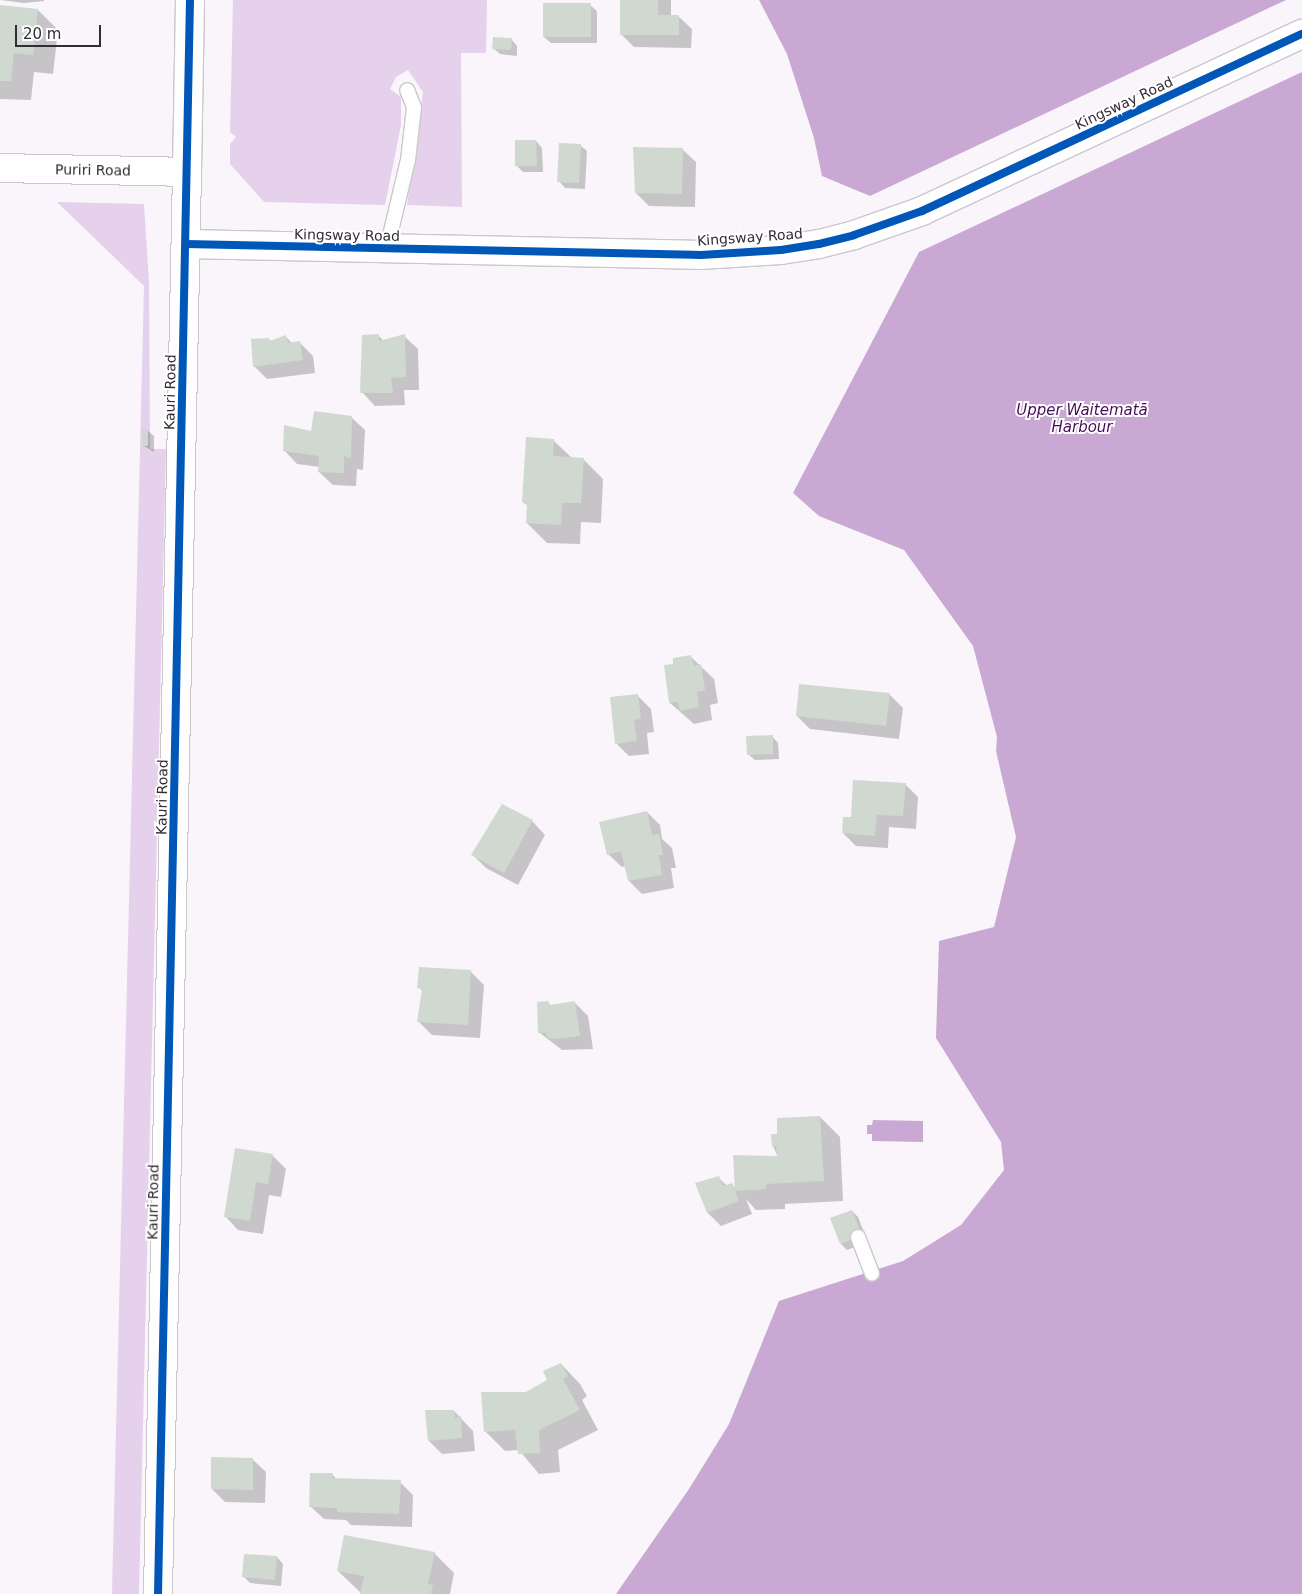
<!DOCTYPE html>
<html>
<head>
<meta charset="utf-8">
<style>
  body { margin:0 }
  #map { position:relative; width:1302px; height:1594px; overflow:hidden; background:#f9f5fa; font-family:"DejaVu Sans",sans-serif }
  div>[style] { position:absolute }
  .green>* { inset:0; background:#e5d1eb }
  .water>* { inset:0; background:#c9a9d4 }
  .shadow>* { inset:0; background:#0003 }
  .building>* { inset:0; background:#d0d9d0 }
  .roads { filter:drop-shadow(1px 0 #cbc7cc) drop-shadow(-1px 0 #cbc7cc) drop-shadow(0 1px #cbc7cc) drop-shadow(0 -1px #cbc7cc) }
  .service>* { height:14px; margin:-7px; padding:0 7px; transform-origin:7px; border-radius:7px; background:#fefefe }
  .minor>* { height:28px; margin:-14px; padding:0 14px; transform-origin:14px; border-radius:14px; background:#fefefe }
  .tertiary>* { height:28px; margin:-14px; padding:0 14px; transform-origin:14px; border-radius:14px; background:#fefefe }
  .cycleway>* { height:8px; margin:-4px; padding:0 4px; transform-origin:4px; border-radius:4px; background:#0057b8 }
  span { translate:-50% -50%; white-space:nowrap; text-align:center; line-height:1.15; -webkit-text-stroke:4px #fff; paint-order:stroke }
  .street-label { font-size:14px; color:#322d34 }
  .water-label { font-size:15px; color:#460f57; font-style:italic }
  .scale { position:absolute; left:15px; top:25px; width:86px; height:22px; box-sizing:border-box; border:2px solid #322d34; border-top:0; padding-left:6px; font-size:15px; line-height:18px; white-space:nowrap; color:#322d34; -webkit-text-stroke:4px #fff; paint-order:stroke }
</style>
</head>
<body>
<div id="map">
  <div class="green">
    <div style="clip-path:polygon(233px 0,487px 0,486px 53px,461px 53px,462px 207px,407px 205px,423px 92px,408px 70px,396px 77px,390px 89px,401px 97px,401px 125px,385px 205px,264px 202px,230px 164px,230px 144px,236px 137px,230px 132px)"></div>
    <div style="clip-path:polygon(57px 202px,144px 204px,149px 281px,150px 449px,166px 449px,139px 1594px,112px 1594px,144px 286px)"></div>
  </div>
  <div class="water">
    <div style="clip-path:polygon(759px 0,1286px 0,870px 196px,822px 176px,814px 138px,787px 54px)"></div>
    <div style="clip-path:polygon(1302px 72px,1302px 1594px,616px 1594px,689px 1489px,729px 1424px,779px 1301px,903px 1261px,961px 1225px,1004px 1170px,1001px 1142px,936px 1038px,939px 941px,994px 927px,1016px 837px,996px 751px,997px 737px,973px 646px,904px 550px,819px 516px,793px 493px,919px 252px)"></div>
    <div style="clip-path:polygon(873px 1120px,923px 1121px,923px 1142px,872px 1141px,872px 1134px,867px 1134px,867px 1125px,872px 1125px)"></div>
  </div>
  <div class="shadow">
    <div style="clip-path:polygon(0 0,44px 0,44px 1px,24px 3px)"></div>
    <div style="clip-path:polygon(622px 0,671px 0,671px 16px,678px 16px,692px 29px,691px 48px,634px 47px,621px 34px)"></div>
    <div style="clip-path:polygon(590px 5px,597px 11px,597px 43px,551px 43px,544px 37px)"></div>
    <div style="clip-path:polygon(0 6px,38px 10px,58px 30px,53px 74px,34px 72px,31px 100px,0 99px)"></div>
    <div style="clip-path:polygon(511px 39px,517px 46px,517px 56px,500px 54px,493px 48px)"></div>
    <div style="clip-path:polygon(536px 141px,542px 148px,543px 172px,523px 172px,517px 166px)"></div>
    <div style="clip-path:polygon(580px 145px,587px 151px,585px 189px,565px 188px,559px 181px)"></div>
    <div style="clip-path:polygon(634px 148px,682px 149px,696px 162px,695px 207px,649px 206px,636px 193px)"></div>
    <div style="clip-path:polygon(378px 335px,384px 341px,404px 336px,418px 349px,419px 390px,404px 390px,405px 405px,375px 406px,362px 392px)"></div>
    <div style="clip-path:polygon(286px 337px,293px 344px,300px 343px,313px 356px,315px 373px,267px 379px,254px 366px,269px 339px,272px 342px)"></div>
    <div style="clip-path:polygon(351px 417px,365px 430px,363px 470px,357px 469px,356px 486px,333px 485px,319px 472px,320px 467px,297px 464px,284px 450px,313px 433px)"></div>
    <div style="clip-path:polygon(147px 430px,154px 436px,154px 452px,144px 446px)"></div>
    <div style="clip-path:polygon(553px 440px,572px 458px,583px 459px,603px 479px,601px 523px,581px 522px,580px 544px,547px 543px,527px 523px,528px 506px,523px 502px)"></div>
    <div style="clip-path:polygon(690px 656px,714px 679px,718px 703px,710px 705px,712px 720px,694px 724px,670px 703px,675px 665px)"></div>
    <div style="clip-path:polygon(889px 694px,903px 708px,899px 739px,810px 729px,797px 716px)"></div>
    <div style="clip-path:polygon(638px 696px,651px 709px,654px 732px,647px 733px,649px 754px,629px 756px,616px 743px)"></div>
    <div style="clip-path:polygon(772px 736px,778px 743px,779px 759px,755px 760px,748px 754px)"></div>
    <div style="clip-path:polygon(905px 784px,918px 797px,916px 829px,889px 827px,888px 848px,856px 846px,843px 833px,852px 818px)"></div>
    <div style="clip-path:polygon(647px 812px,660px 825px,662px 839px,672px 848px,676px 868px,671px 868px,674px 888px,642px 894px,629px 881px,626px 866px,622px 867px,608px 854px)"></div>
    <div style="clip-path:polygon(532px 821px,545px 835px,518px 885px,486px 868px,473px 855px)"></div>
    <div style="clip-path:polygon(471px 972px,484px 985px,480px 1038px,432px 1035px,419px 1022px,423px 992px,419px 987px)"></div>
    <div style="clip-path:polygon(548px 1002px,551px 1006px,575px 1003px,588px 1016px,593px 1049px,562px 1050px,540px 1033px)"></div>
    <div style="clip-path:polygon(820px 1117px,840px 1137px,843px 1201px,785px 1204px,785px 1209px,756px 1210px,746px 1199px,752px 1214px,721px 1226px,708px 1213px,696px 1184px,718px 1177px,727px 1186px,732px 1184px,736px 1189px,778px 1157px,773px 1146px,779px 1135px)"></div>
    <div style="clip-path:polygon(272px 1155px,286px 1169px,281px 1197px,269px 1195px,263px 1234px,238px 1230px,225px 1216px)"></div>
    <div style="clip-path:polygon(852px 1211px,858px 1217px,868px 1242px,847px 1250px,841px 1244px)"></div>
    <div style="clip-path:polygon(561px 1364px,580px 1384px,587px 1396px,582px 1400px,598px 1430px,558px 1450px,560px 1472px,539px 1474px,519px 1450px,505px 1451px,485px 1431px,526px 1394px,549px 1381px)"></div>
    <div style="clip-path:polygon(454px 1411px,473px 1431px,475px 1451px,442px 1454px,429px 1441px)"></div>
    <div style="clip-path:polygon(252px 1459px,266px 1472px,265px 1503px,225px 1502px,212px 1489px)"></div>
    <div style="clip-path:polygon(332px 1474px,337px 1480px,400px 1482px,413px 1495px,412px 1527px,351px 1525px,346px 1520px,324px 1519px,310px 1506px)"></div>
    <div style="clip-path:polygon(434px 1553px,454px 1573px,450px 1594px,362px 1594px,338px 1571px)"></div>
    <div style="clip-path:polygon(277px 1557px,283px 1564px,281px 1586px,250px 1583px,244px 1577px)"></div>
  </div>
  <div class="building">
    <div style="clip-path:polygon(620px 0,658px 0,658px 15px,679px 15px,679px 35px,620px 35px)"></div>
    <div style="clip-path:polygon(543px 3px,591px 3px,591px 37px,543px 37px)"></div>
    <div style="clip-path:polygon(0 5px,38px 9px,33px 55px,14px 53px,11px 81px,0 81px)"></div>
    <div style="clip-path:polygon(493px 37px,512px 38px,511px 50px,492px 49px)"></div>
    <div style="clip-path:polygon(515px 140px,536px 140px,537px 166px,515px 166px)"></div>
    <div style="clip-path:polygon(559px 143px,581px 144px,579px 183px,557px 182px)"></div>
    <div style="clip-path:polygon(633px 147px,683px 148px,682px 194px,635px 193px)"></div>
    <div style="clip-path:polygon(379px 334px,379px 341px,405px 334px,406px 377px,391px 378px,393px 393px,360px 393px,362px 335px)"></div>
    <div style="clip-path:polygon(286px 335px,288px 343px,300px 341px,303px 360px,253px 367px,251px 339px,269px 338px,270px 341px)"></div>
    <div style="clip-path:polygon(314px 411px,352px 416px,351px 458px,344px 456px,344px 473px,318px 472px,319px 456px,283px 451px,284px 425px,311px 431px)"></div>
    <div style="clip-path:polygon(142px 429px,148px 429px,148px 446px,142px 446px)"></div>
    <div style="clip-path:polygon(526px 437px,554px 439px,553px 456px,584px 458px,581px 503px,562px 503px,561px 525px,526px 523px,527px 504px,522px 502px)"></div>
    <div style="clip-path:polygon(691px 655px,694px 666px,701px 664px,705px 690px,697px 692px,699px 707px,680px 711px,678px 702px,669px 703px,664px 665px,673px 664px,673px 658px)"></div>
    <div style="clip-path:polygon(799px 684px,890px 693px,886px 726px,796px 716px)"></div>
    <div style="clip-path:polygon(638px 694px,641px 719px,634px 720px,637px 741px,615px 744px,610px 697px)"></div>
    <div style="clip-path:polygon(773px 735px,773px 754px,747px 755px,746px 736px)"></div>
    <div style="clip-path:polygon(853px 780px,906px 783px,903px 816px,877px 815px,875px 836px,842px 833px,843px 817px,851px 817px)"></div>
    <div style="clip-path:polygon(502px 804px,533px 820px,504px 873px,471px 855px)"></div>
    <div style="clip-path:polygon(647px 811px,652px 835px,659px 834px,663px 855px,659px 855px,662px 875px,628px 881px,621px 851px,607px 855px,599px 822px)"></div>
    <div style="clip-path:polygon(419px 967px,471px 970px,468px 1025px,417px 1022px,422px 989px,417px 988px)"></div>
    <div style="clip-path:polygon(548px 1001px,550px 1005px,575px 1001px,580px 1036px,556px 1039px,548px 1038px,546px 1033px,538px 1033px,537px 1002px)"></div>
    <div style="clip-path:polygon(820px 1116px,824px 1181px,766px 1184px,766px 1189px,735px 1191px,739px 1201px,707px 1213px,695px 1183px,719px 1176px,723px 1186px,732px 1183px,735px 1191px,733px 1155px,777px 1156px,776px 1146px,772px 1147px,771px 1134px,777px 1134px,777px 1118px)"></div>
    <div style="clip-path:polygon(235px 1148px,273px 1154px,268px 1184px,256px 1182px,250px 1221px,224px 1217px)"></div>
    <div style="clip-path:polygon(852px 1210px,862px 1236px,840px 1244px,830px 1218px)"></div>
    <div style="clip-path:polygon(561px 1363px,568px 1376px,563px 1379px,580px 1410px,539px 1430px,540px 1453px,518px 1454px,515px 1430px,484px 1432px,481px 1392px,526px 1392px,547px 1380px,543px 1371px)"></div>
    <div style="clip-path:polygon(425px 1410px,454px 1410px,455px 1418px,461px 1416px,462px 1438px,428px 1441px)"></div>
    <div style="clip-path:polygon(211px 1457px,253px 1458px,253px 1490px,211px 1489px)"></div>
    <div style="clip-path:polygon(310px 1473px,333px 1473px,332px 1478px,401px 1480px,399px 1514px,337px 1512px,337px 1508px,309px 1507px)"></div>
    <div style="clip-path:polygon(344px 1535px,435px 1552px,428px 1584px,433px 1585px,431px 1594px,360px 1594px,364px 1576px,337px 1571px)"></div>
    <div style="clip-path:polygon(244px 1554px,277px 1556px,275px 1580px,242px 1577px)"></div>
  </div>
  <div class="roads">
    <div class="service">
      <div style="left:387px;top:248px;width:90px;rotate:-76.6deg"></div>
      <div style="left:408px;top:160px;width:53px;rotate:-83.5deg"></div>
      <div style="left:414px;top:107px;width:18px;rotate:-112deg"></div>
      <div style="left:858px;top:1237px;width:39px;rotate:69deg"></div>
    </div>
    <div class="minor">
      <div style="left:187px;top:172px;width:172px;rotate:-89deg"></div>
    </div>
    <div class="tertiary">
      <div style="left:0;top:168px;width:187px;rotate:1.2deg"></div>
      <div style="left:187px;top:172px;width:1422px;rotate:91.17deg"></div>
      <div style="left:186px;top:244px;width:515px;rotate:1.22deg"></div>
      <div style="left:701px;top:255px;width:80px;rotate:-3.6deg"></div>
      <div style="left:781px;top:250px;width:38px;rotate:-9deg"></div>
      <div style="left:819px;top:244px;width:36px;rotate:-14deg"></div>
      <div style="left:854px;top:235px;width:72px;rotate:-19.4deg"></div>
      <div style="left:922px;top:211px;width:419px;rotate:-25deg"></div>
    </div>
  </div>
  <div class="cycleway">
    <div style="left:186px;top:244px;width:515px;rotate:1.22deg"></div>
    <div style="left:701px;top:255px;width:80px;rotate:-3.6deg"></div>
    <div style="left:781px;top:250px;width:38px;rotate:-9deg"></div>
    <div style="left:819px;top:244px;width:36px;rotate:-14deg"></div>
    <div style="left:854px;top:235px;width:72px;rotate:-19.4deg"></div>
    <div style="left:922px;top:211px;width:419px;rotate:-25deg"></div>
    <div style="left:158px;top:1594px;width:1594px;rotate:-88.85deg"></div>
  </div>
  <div class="street-label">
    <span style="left:1124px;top:103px;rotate:-25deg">Kingsway Road</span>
    <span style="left:93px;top:170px;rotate:1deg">Puriri Road</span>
    <span style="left:347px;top:235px;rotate:1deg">Kingsway Road</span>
    <span style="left:750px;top:237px;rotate:-4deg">Kingsway Road</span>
    <span style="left:170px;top:392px;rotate:-89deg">Kauri Road</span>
    <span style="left:162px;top:797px;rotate:-89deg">Kauri Road</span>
    <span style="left:153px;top:1202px;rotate:-89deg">Kauri Road</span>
  </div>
  <div class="water-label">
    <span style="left:1082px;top:419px">Upper Waitematā<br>Harbour</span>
  </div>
  <div class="scale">20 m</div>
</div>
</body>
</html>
